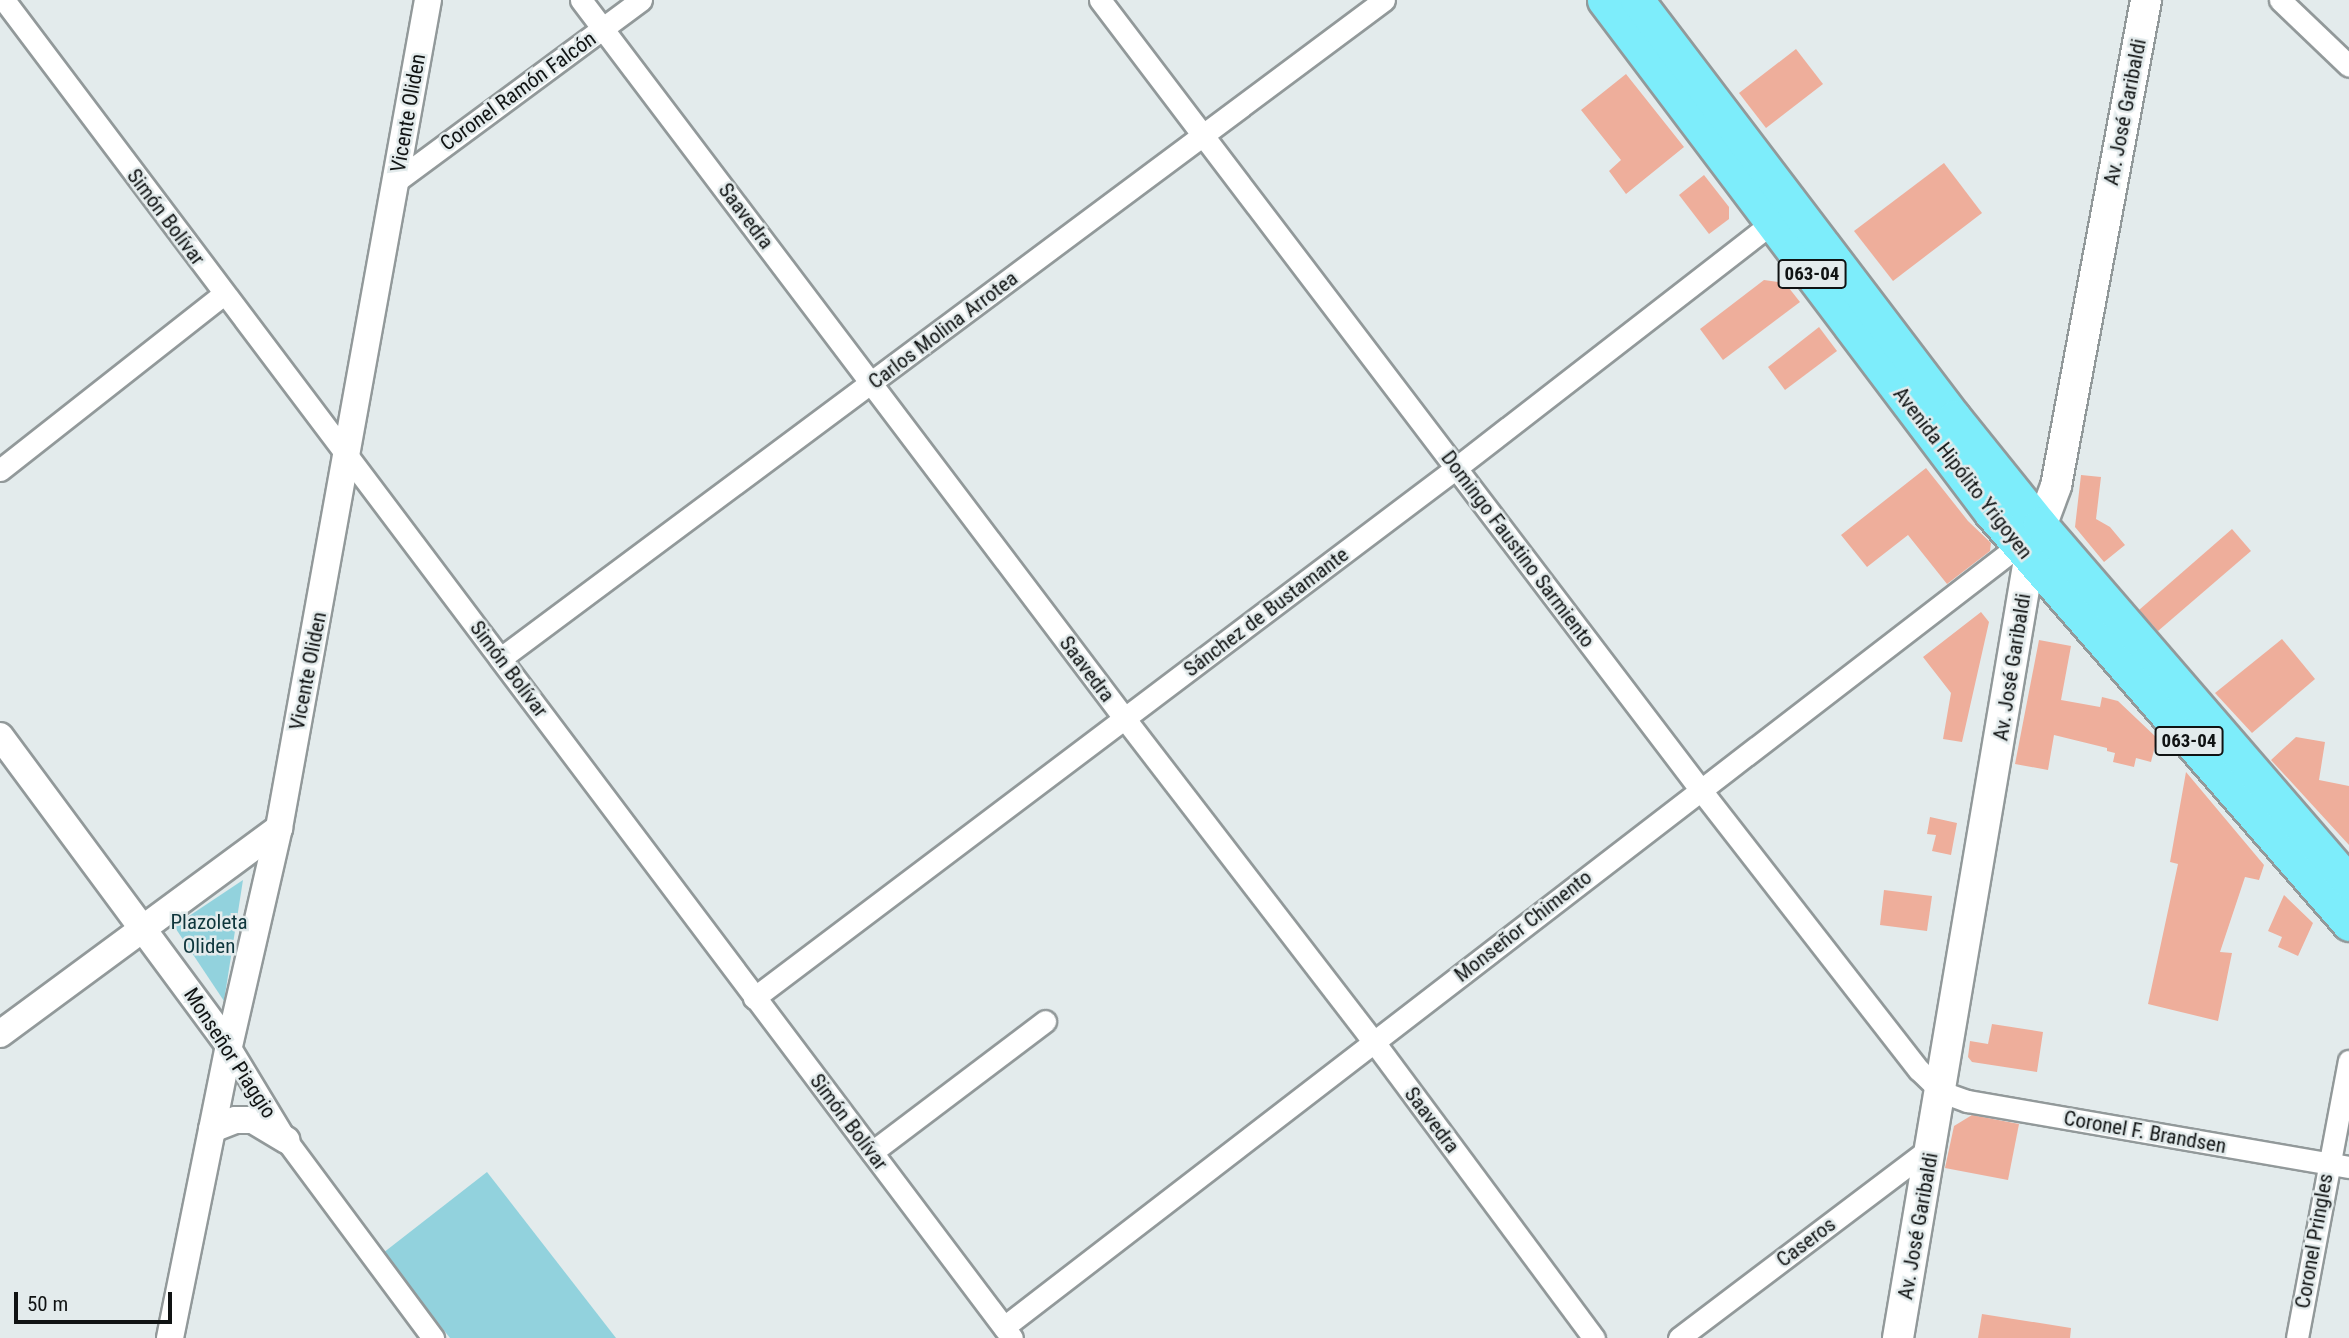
<!DOCTYPE html>
<html>
<head>
<meta charset="utf-8">
<style>
  body { margin:0 }
  #map { position:relative; width:2349px; height:1338px; overflow:hidden; background:#e3ebec; font-family:"Roboto Condensed",sans-serif }
  div>[style] { position:absolute }
  .green>* { inset:0; background:#92d2dd }
  .building>* { inset:0; background:#eeae9b }
  .roads { filter:drop-shadow(2px 0 #92999a) drop-shadow(-2px 0 #92999a) drop-shadow(0 2px #92999a) drop-shadow(0 -2px #92999a) }
  .minor>* { height:21px; margin:-10.5px; padding:0 10.5px; transform-origin:10.5px; border-radius:10.5px; background:#fff }
  .tertiary>* { height:26px; margin:-13px; padding:0 13px; transform-origin:13px; border-radius:13px; background:#fff }
  .secondary>* { height:30px; margin:-15px; padding:0 15px; transform-origin:15px; border-radius:15px; background:#fff }
  .primary>* { height:33px; margin:-16.5px; padding:0 16.5px; transform-origin:16.5px; border-radius:16.5px; background:#7dedfb }
  span { translate:-50% -50%; white-space:nowrap; text-align:center; line-height:1.15; -webkit-text-stroke:5px #e3ebec; paint-order:stroke }
  .shield-label span { padding:2px 5px; background:#e3ebec; border:2px solid; border-radius:5px; -webkit-text-stroke-width:0 }
  .shield-label { font-size:19px; color:#101313; font-weight:700 }
  .street-label { font-size:21px; color:#101313 }
  .park-label { font-size:21px; color:#0e363c }
  .scale { position:absolute; left:14px; top:1292px; width:158px; height:32px; box-sizing:border-box; border:4px solid #101313; border-top:0; padding-left:9px; font-size:21px; line-height:24px; white-space:nowrap; color:#101313; -webkit-text-stroke:5px #e3ebec; paint-order:stroke }
</style>
</head>
<body>
<div id="map">
  <div class="green">
    <div style="clip-path:polygon(243px 880px,224px 1001px,174px 926px)"></div>
    <div style="clip-path:polygon(487px 1172px,616px 1338px,450px 1338px,383px 1253px)"></div>
  </div>
  <div class="building">
    <div style="clip-path:polygon(1796px 49px,1823px 84px,1766px 128px,1739px 93px)"></div>
    <div style="clip-path:polygon(1626px 74px,1684px 147px,1626px 194px,1609px 171px,1621px 160px,1581px 110px)"></div>
    <div style="clip-path:polygon(1944px 163px,1982px 213px,1893px 281px,1854px 231px)"></div>
    <div style="clip-path:polygon(1704px 175px,1729px 207px,1729px 219px,1709px 234px,1679px 195px)"></div>
    <div style="clip-path:polygon(1764px 280px,1785px 283px,1800px 302px,1723px 360px,1700px 329px)"></div>
    <div style="clip-path:polygon(1819px 327px,1837px 351px,1785px 390px,1768px 367px)"></div>
    <div style="clip-path:polygon(1926px 468px,1968px 521px,1991px 543px,1990px 551px,1947px 584px,1908px 535px,1867px 567px,1841px 535px)"></div>
    <div style="clip-path:polygon(2081px 475px,2101px 477px,2096px 519px,2110px 527px,2125px 545px,2104px 562px,2075px 527px)"></div>
    <div style="clip-path:polygon(2232px 529px,2251px 551px,2158px 631px,2139px 610px)"></div>
    <div style="clip-path:polygon(1981px 612px,1989px 622px,1962px 742px,1943px 739px,1951px 693px,1923px 657px)"></div>
    <div style="clip-path:polygon(2282px 639px,2315px 679px,2252px 733px,2215px 693px)"></div>
    <div style="clip-path:polygon(2039px 640px,2071px 646px,2061px 700px,2100px 707px,2102px 697px,2118px 701px,2157px 738px,2151px 762px,2136px 758px,2134px 767px,2113px 762px,2115px 753px,2107px 751px,2107px 748px,2054px 735px,2048px 770px,2015px 764px)"></div>
    <div style="clip-path:polygon(2296px 737px,2325px 742px,2319px 780px,2349px 786px,2349px 845px,2271px 760px)"></div>
    <div style="clip-path:polygon(2186px 772px,2264px 865px,2259px 880px,2245px 877px,2220px 952px,2232px 953px,2218px 1021px,2148px 1004px,2178px 864px,2170px 862px)"></div>
    <div style="clip-path:polygon(1930px 817px,1957px 823px,1951px 855px,1932px 851px,1936px 835px,1927px 834px)"></div>
    <div style="clip-path:polygon(1884px 890px,1932px 896px,1927px 931px,1880px 925px)"></div>
    <div style="clip-path:polygon(2284px 895px,2313px 923px,2298px 956px,2278px 947px,2282px 937px,2268px 931px)"></div>
    <div style="clip-path:polygon(1992px 1024px,2043px 1032px,2037px 1072px,1972px 1062px,1968px 1057px,1970px 1041px,1988px 1044px)"></div>
    <div style="clip-path:polygon(1972px 1115px,2019px 1124px,2008px 1180px,1945px 1168px,1954px 1126px)"></div>
    <div style="clip-path:polygon(1982px 1314px,2071px 1328px,2070px 1338px,1978px 1338px)"></div>
  </div>
  <div class="roads">
    <div class="minor">
      <div style="left:4px;top:0;width:1675px;rotate:53.01deg"></div>
      <div style="left:581px;top:0;width:902px;rotate:52.89deg"></div>
      <div style="left:1125px;top:719px;width:408px;rotate:52.4deg"></div>
      <div style="left:1374px;top:1042px;width:369px;rotate:53.4deg"></div>
      <div style="left:1100px;top:0;width:991px;rotate:52.75deg"></div>
      <div style="left:1700px;top:789px;width:356px;rotate:52.1deg"></div>
      <div style="left:1919px;top:1070px;width:32px;rotate:44deg"></div>
      <div style="left:1942px;top:1092px;width:27px;rotate:20deg"></div>
      <div style="left:1967px;top:1101px;width:388px;rotate:9.8deg"></div>
      <div style="left:2280px;top:0;width:95px;rotate:43.7deg"></div>
      <div style="left:395px;top:182px;width:306px;rotate:-36.5deg"></div>
      <div style="left:0;top:470px;width:285px;rotate:-38.2deg"></div>
      <div style="left:501px;top:658px;width:1101px;rotate:-36.69deg"></div>
      <div style="left:754px;top:998px;width:880px;rotate:-37.05deg"></div>
      <div style="left:1456px;top:468px;width:401px;rotate:-37.8deg"></div>
      <div style="left:229px;top:1046px;width:110px;rotate:58.8deg"></div>
      <div style="left:286px;top:1140px;width:247px;rotate:53.4deg"></div>
      <div style="left:872px;top:1152px;width:217px;rotate:-37.1deg"></div>
      <div style="left:1004px;top:1327px;width:1293px;rotate:-37.61deg"></div>
      <div style="left:1679px;top:1338px;width:317px;rotate:-37.1deg"></div>
      <div style="left:2297px;top:1338px;width:282px;rotate:-79.4deg"></div>
    </div>
    <div class="tertiary">
      <div style="left:0;top:736px;width:385px;rotate:53.5deg"></div>
      <div style="left:0;top:1034px;width:347px;rotate:-36.4deg"></div>
      <div style="left:212px;top:1129px;width:25px;rotate:-21deg"></div>
      <div style="left:235px;top:1120px;width:18px"></div>
      <div style="left:253px;top:1120px;width:39px;rotate:31deg"></div>
      <div style="left:170px;top:1338px;width:298px;rotate:-78.6deg"></div>
      <div style="left:229px;top:1046px;width:224px;rotate:-77.1deg"></div>
      <div style="left:279px;top:828px;width:841px;rotate:-79.8deg"></div>
    </div>
    <div class="secondary">
      <div style="left:1898px;top:1338px;width:790px;rotate:-80.45deg"></div>
      <div style="left:2029px;top:559px;width:78px;rotate:-69.7deg"></div>
      <div style="left:2056px;top:486px;width:494px;rotate:-79.5deg"></div>
    </div>
    <div class="primary">
      <div style="left:1604px;top:0;width:643px;rotate:52.97deg"></div>
      <div style="left:1991px;top:513px;width:545px;rotate:48.94deg"></div>
      <div style="left:1637px;top:0;width:524px;rotate:52.76deg"></div>
      <div style="left:1954px;top:417px;width:137px;rotate:51.2deg"></div>
      <div style="left:2040px;top:524px;width:473px;rotate:49.2deg"></div>
    </div>
  </div>
  <div class="shield-label">
    <span style="left:1812px;top:274px">063-04</span>
    <span style="left:2189px;top:741px">063-04</span>
  </div>
  <div class="street-label">
    <span style="left:518px;top:91px;rotate:-36deg">Coronel Ramón Falcón</span>
    <span style="left:2125px;top:112px;rotate:-79deg">Av. José Garibaldi</span>
    <span style="left:408px;top:113px;rotate:-80deg">Vicente Oliden</span>
    <span style="left:746px;top:216px;rotate:53deg">Saavedra</span>
    <span style="left:166px;top:217px;rotate:53deg">Simón Bolívar</span>
    <span style="left:943px;top:330px;rotate:-37deg">Carlos Molina Arrotea</span>
    <span style="left:1963px;top:473px;rotate:52deg">Avenida Hipólito Yrigoyen</span>
    <span style="left:1518px;top:549px;rotate:53deg">Domingo Faustino Sarmiento</span>
    <span style="left:1266px;top:612px;rotate:-37deg">Sánchez de Bustamante</span>
    <span style="left:2012px;top:667px;rotate:-81deg">Av. José Garibaldi</span>
    <span style="left:509px;top:669px;rotate:53deg">Simón Bolívar</span>
    <span style="left:1087px;top:669px;rotate:53deg">Saavedra</span>
    <span style="left:308px;top:671px;rotate:-79deg">Vicente Oliden</span>
    <span style="left:1523px;top:926px;rotate:-38deg">Monseñor Chimento</span>
    <span style="left:230px;top:1053px;rotate:57deg">Monseñor Piaggio</span>
    <span style="left:1432px;top:1120px;rotate:53deg">Saavedra</span>
    <span style="left:849px;top:1122px;rotate:53deg">Simón Bolívar</span>
    <span style="left:2145px;top:1132px;rotate:10deg">Coronel F. Brandsen</span>
    <span style="left:1918px;top:1226px;rotate:-80deg">Av. José Garibaldi</span>
    <span style="left:2314px;top:1241px;rotate:-80deg">Coronel Pringles</span>
    <span style="left:1806px;top:1242px;rotate:-37deg">Caseros</span>
  </div>
  <div class="park-label">
    <span style="left:209px;top:934px">Plazoleta<br>Oliden</span>
  </div>
  <div class="scale">50 m</div>
</div>
</body>
</html>
